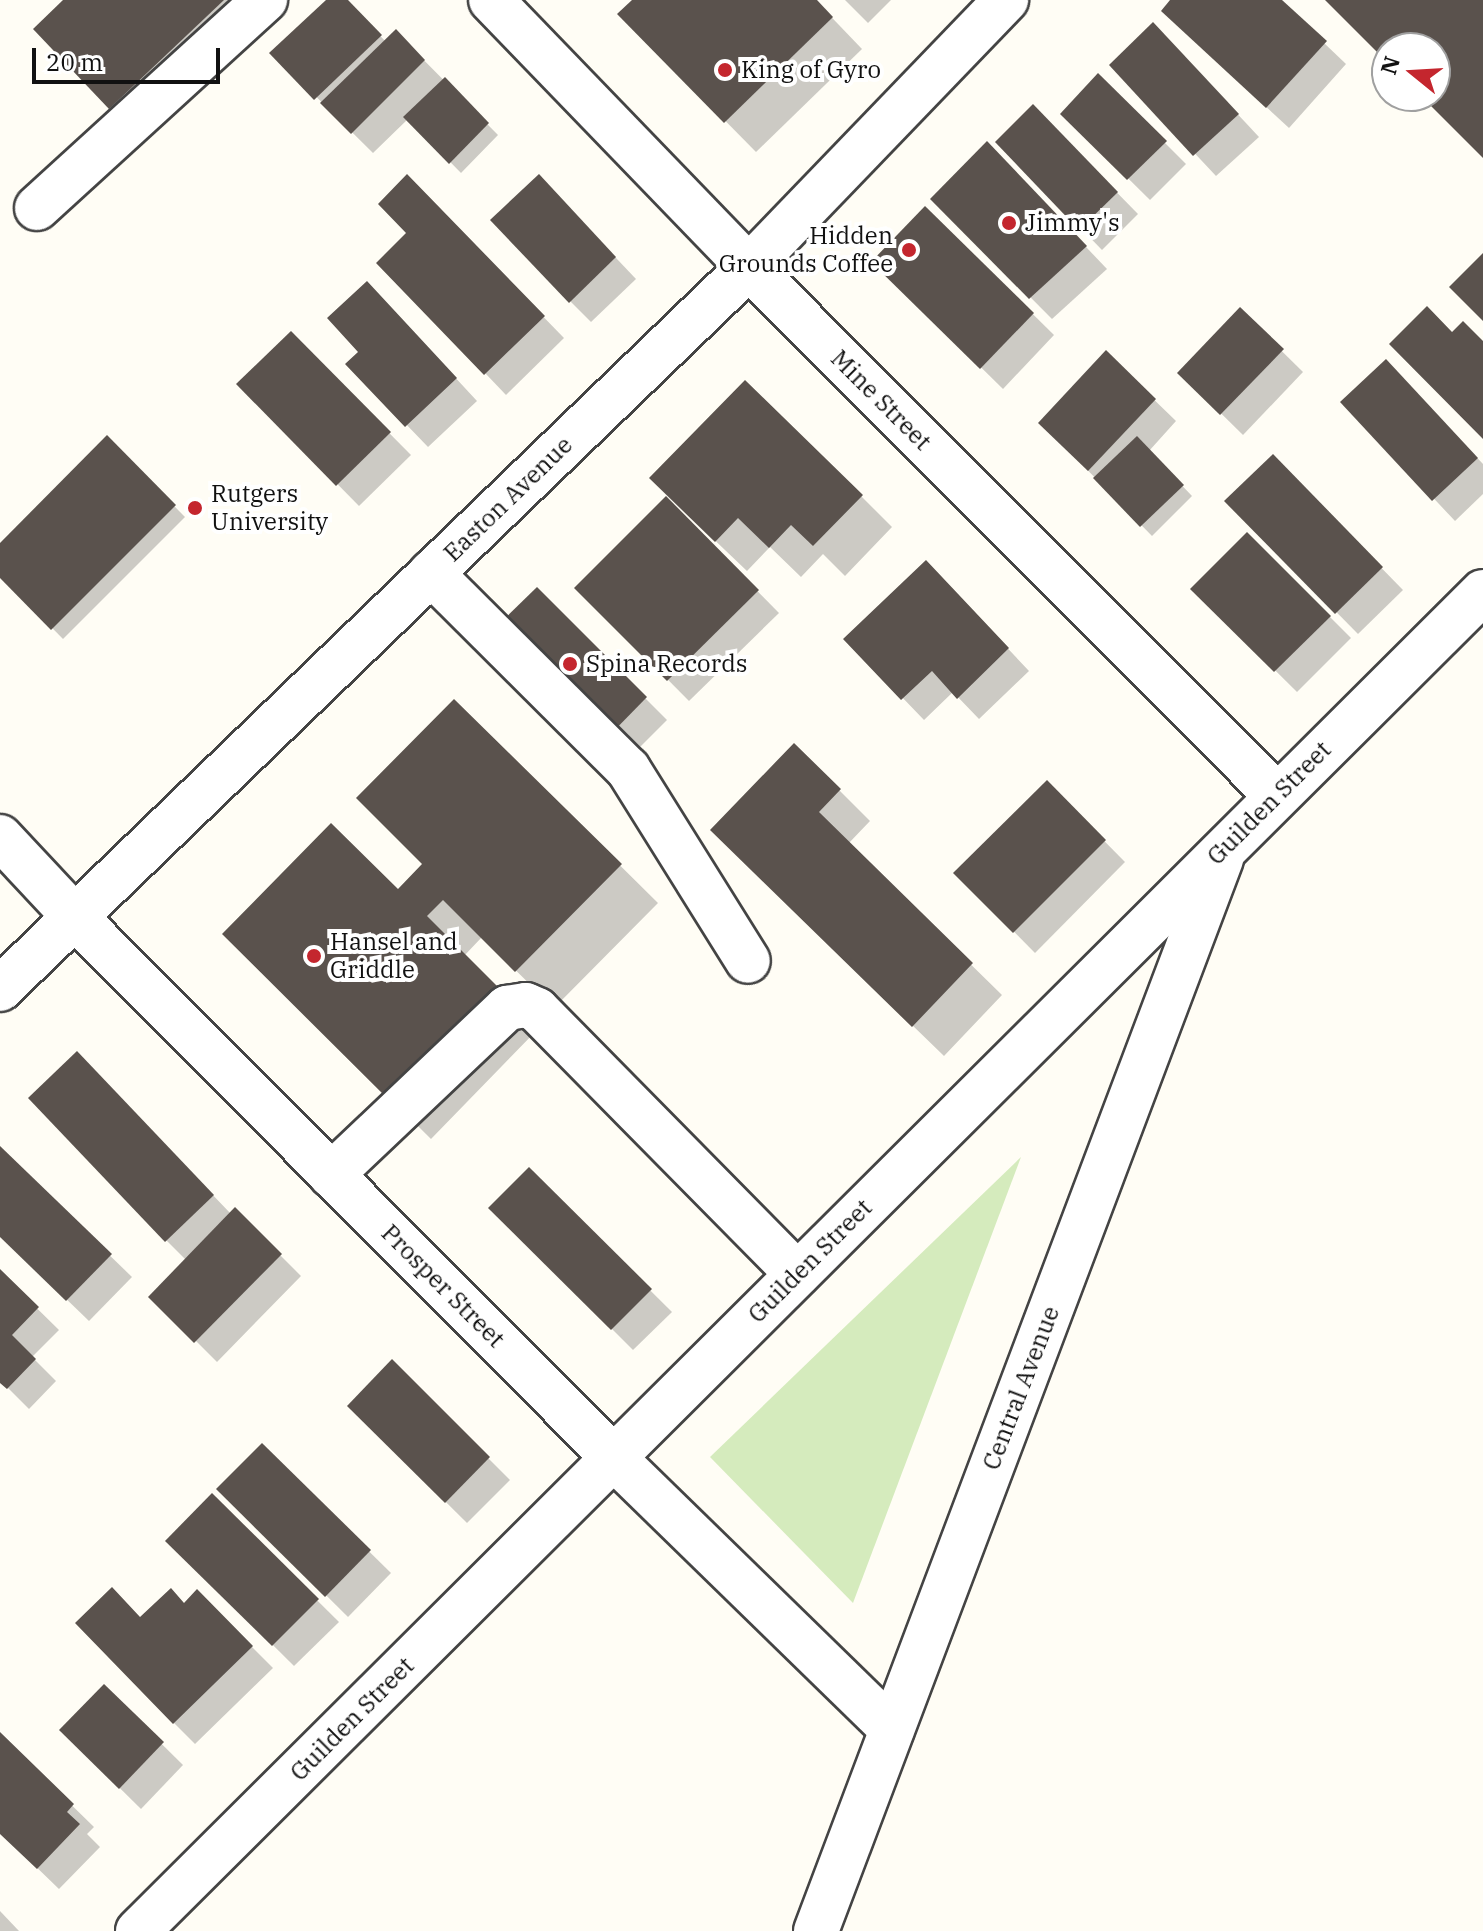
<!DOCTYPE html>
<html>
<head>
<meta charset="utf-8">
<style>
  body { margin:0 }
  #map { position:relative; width:1483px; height:1931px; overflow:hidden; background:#fffdf5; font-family:"IBM Plex Serif",serif }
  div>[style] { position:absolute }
  .green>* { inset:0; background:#d5ebbd }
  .shadow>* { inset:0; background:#0003 }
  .building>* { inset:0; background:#5a524d }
  .roads { filter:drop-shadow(2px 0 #444) drop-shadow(-2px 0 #444) drop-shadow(0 2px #444) drop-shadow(0 -2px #444) }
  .minor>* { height:44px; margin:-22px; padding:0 22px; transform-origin:22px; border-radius:22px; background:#fff }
  .dots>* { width:22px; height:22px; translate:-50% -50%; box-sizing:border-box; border:4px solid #fff; border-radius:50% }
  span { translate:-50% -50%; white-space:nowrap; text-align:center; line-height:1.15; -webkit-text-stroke:8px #fff; paint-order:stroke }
  .poi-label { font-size:24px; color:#111 }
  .left { translate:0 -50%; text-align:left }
  .right { translate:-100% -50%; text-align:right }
  .street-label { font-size:24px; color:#111 }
  .north { position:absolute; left:1371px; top:32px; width:80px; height:80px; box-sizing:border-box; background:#fff; border:2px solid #a0a0a0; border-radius:50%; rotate:288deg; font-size:22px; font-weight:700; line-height:32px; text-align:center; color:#111 }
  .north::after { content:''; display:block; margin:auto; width:28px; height:36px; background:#c4262e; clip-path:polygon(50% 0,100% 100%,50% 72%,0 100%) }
  .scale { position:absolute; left:32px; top:48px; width:188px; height:36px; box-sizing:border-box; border:4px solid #111; border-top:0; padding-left:10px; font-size:24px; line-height:28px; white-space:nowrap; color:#111; -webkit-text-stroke:6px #fff; paint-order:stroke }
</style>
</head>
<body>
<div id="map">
  <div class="green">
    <div style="clip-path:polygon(1021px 1157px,853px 1603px,710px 1457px)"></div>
  </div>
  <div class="shadow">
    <div style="clip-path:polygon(66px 0,286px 0,141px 138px,36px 29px)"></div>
    <div style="clip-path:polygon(329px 0,346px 0,386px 42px,396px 32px,498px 135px,461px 173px,408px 119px,373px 153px,272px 53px)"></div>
    <div style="clip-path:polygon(635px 0,815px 0,862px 49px,756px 152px,620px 14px)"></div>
    <div style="clip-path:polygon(845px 0,891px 0,868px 23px)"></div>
    <div style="clip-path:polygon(1173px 0,1279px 0,1346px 64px,1289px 128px,1185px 32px)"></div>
    <div style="clip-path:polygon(1175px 47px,1259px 137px,1216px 176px,1112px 65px)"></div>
    <div style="clip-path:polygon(1098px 76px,1186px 164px,1150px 200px,1063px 114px)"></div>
    <div style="clip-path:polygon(1033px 107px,1138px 214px,1102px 250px,997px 142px)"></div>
    <div style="clip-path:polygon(1008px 165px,1107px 269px,1052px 319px,933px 199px)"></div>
    <div style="clip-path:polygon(407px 177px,564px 338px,506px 395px,485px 373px,409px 233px)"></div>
    <div style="clip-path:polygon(560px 199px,636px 279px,591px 322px,570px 301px)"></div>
    <div style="clip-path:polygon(926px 209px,1054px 335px,1003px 389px,874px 262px)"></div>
    <div style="clip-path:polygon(388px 305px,477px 401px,428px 447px,348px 364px,361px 352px)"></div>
    <div style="clip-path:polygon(1240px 310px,1303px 372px,1243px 435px,1180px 373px)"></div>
    <div style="clip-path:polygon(291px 334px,411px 455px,359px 506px,239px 384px)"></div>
    <div style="clip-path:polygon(1106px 353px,1176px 421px,1149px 451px,1192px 496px,1152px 536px,1062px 444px)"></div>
    <div style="clip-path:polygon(1407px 383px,1483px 464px,1483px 494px,1455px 521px,1343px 402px)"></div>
    <div style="clip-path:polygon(107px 438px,185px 517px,63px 639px,0 575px,0 545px)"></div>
    <div style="clip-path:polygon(1273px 457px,1403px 590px,1358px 634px,1227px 501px)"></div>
    <div style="clip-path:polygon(861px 496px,892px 527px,845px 576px,823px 554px,801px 577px,770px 547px,747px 571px,682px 509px)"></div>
    <div style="clip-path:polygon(666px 499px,779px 613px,689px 701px,577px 588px)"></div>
    <div style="clip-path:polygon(1247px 534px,1351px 638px,1297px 692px,1193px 589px)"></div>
    <div style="clip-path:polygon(947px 584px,1029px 671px,979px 719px,953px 692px,924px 720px,846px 639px)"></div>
    <div style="clip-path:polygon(537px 590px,667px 720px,627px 760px)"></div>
    <div style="clip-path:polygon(454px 701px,658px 903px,554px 1008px,482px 937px,464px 956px,538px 1029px,431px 1139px,225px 934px,398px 892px,425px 865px)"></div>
    <div style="clip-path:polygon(794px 745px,870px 821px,848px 844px,1002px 995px,944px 1056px,743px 861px)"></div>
    <div style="clip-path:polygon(1047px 783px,1125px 862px,1035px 953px,956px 873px)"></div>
    <div style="clip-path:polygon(98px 1075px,231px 1214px,235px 1210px,301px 1276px,217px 1362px,151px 1296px,186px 1260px,166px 1240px)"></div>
    <div style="clip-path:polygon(0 1149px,132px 1277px,89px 1321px,0 1235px)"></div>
    <div style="clip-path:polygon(529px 1170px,672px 1312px,633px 1350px,491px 1208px)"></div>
    <div style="clip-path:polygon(0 1272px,59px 1330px,32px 1357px,56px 1381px,29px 1409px,0 1380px)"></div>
    <div style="clip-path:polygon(392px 1362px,510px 1480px,467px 1523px,349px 1406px)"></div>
    <div style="clip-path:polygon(262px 1446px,391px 1573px,348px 1617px,219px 1489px)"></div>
    <div style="clip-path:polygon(212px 1496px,339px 1622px,294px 1666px,168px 1541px)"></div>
    <div style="clip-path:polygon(197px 1592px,273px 1668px,195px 1744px,174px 1723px,141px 1620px,184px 1605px)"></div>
    <div style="clip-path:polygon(104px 1687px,183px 1765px,141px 1809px,61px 1730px)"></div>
    <div style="clip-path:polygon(0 1735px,94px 1827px,87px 1834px,100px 1847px,59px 1889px,0 1832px)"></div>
    <div style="clip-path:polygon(0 1911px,19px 1931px,0 1931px)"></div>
  </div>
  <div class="building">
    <div style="clip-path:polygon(63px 0,224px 0,109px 109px,33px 29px)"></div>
    <div style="clip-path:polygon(326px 0,348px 0,382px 35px,314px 100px,269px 53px)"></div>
    <div style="clip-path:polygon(632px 0,817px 0,833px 17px,724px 123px,617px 14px)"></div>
    <div style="clip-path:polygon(1170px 0,1282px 0,1327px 41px,1266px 108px,1161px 11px)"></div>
    <div style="clip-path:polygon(1325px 0,1483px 0,1483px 158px,1421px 96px,1435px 96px,1435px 48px,1387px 48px,1387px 62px)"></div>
    <div style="clip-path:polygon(1153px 22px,1239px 114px,1193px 156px,1109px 65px)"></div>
    <div style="clip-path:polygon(396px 29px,425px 60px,351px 134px,320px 103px)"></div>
    <div style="clip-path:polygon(1098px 73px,1167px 141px,1127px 180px,1060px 114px)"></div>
    <div style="clip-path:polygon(445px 77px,489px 123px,449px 164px,403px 117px)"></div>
    <div style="clip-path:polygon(1033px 104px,1118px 192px,1079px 230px,995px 142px)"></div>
    <div style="clip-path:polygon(987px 141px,1087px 246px,1029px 299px,930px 199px)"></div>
    <div style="clip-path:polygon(407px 174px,545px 316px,484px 375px,376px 263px,406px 233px,378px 204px)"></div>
    <div style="clip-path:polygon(539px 174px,616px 257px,569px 303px,490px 220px)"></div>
    <div style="clip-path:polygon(925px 206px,1034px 313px,980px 369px,871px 262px)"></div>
    <div style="clip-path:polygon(1483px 253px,1483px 321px,1449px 287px)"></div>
    <div style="clip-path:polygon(367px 281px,457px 378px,405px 427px,345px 364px,358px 352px,327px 318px)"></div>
    <div style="clip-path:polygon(1427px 306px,1452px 332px,1463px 321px,1483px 341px,1483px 439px,1389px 344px)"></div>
    <div style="clip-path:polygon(1240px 307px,1284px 349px,1220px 415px,1177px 373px)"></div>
    <div style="clip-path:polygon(291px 331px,391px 432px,336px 486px,236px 384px)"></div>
    <div style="clip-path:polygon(1106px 350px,1156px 399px,1088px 471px,1038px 423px)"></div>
    <div style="clip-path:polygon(1386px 359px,1478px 458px,1432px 501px,1340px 402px)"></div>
    <div style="clip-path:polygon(745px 380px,863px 495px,813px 546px,791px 525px,769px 548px,738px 518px,715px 542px,649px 478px)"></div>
    <div style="clip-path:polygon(107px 435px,176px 505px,51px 630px,0 578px,0 543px)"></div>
    <div style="clip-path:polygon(1137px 436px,1184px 485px,1140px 527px,1093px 478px)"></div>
    <div style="clip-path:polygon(1273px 454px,1383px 567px,1335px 614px,1224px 501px)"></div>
    <div style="clip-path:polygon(666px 496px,759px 590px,667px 681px,574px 588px)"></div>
    <div style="clip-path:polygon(1247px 532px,1331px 616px,1274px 672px,1190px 589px)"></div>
    <div style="clip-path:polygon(926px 560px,1009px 648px,957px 699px,932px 671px,901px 700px,843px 639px)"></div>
    <div style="clip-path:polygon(537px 587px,647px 697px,604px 741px,493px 630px)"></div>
    <div style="clip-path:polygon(454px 699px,622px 864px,515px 972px,443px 900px,427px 916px,501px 990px,391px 1102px,222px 934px,331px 823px,398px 889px,422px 864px,356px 798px)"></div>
    <div style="clip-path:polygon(794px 743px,841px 789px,819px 812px,973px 963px,912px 1027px,710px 830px)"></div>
    <div style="clip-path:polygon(1047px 780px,1106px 840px,1013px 933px,953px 873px)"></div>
    <div style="clip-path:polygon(77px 1051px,214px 1195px,165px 1242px,28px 1098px)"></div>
    <div style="clip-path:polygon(0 1146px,112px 1254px,66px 1301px,0 1237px)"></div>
    <div style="clip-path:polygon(529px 1167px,652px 1289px,611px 1330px,488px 1208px)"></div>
    <div style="clip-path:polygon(235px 1207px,282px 1254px,194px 1343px,148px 1297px)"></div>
    <div style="clip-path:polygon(0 1269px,39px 1307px,12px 1335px,36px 1359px,7px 1389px,0 1383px)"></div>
    <div style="clip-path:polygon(392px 1359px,490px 1457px,445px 1503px,347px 1406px)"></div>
    <div style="clip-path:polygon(262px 1443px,371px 1550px,325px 1597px,216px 1489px)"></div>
    <div style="clip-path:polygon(212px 1493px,319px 1599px,272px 1646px,165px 1541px)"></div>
    <div style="clip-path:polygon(112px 1587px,140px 1617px,171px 1588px,184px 1603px,197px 1589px,253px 1646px,173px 1724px,75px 1623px)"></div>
    <div style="clip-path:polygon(104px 1684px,164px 1742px,119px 1789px,59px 1730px)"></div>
    <div style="clip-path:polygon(0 1732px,74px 1804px,67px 1812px,80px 1824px,37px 1869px,0 1834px)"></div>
  </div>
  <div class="roads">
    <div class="minor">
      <div style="left:491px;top:0;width:371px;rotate:46deg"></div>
      <div style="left:749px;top:267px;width:746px;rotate:45.05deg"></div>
      <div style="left:37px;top:208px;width:309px;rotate:-42.4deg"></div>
      <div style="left:431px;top:573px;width:278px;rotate:44.9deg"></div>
      <div style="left:628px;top:769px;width:226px;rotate:58deg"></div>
      <div style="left:0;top:837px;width:108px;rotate:46.9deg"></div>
      <div style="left:74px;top:916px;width:765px;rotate:45.11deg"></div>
      <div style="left:614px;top:1458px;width:388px;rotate:44.3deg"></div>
      <div style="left:0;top:989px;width:1040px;rotate:-43.95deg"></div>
      <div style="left:749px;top:267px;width:371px;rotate:-46.1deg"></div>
      <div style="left:331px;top:1175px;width:243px;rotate:-43.5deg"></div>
      <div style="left:507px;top:1008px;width:19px;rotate:-9deg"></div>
      <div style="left:526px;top:1005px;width:12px;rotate:24deg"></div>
      <div style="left:537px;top:1010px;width:371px;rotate:45.4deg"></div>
      <div style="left:138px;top:1931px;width:1898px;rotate:-44.87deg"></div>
      <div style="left:816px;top:1931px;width:1146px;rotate:-69.3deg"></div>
    </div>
  </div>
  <div class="dots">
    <div style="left:725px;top:70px;background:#c4262e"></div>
    <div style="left:1009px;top:223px;background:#c4262e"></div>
    <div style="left:909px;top:250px;background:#c4262e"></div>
    <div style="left:195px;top:508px;background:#c4262e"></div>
    <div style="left:570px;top:664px;background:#c4262e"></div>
    <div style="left:314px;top:956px;background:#c4262e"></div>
  </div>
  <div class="poi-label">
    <span class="left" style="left:741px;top:70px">King of Gyro</span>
    <span class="left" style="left:1025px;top:223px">Jimmy's</span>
    <span class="right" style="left:893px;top:250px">Hidden<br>Grounds Coffee</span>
    <span class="left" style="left:211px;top:508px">Rutgers<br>University</span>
    <span class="left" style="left:586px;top:664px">Spina Records</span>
    <span class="left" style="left:330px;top:956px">Hansel and<br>Griddle</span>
  </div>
  <div class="street-label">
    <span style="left:881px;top:400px;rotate:45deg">Mine Street</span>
    <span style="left:508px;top:499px;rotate:-44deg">Easton Avenue</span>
    <span style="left:1269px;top:803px;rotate:-45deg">Guilden Street</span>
    <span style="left:810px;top:1261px;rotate:-45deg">Guilden Street</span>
    <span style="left:443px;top:1286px;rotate:45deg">Prosper Street</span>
    <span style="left:1021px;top:1388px;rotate:-69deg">Central Avenue</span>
    <span style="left:352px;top:1719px;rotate:-45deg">Guilden Street</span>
  </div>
  <div class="north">N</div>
  <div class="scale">20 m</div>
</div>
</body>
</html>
